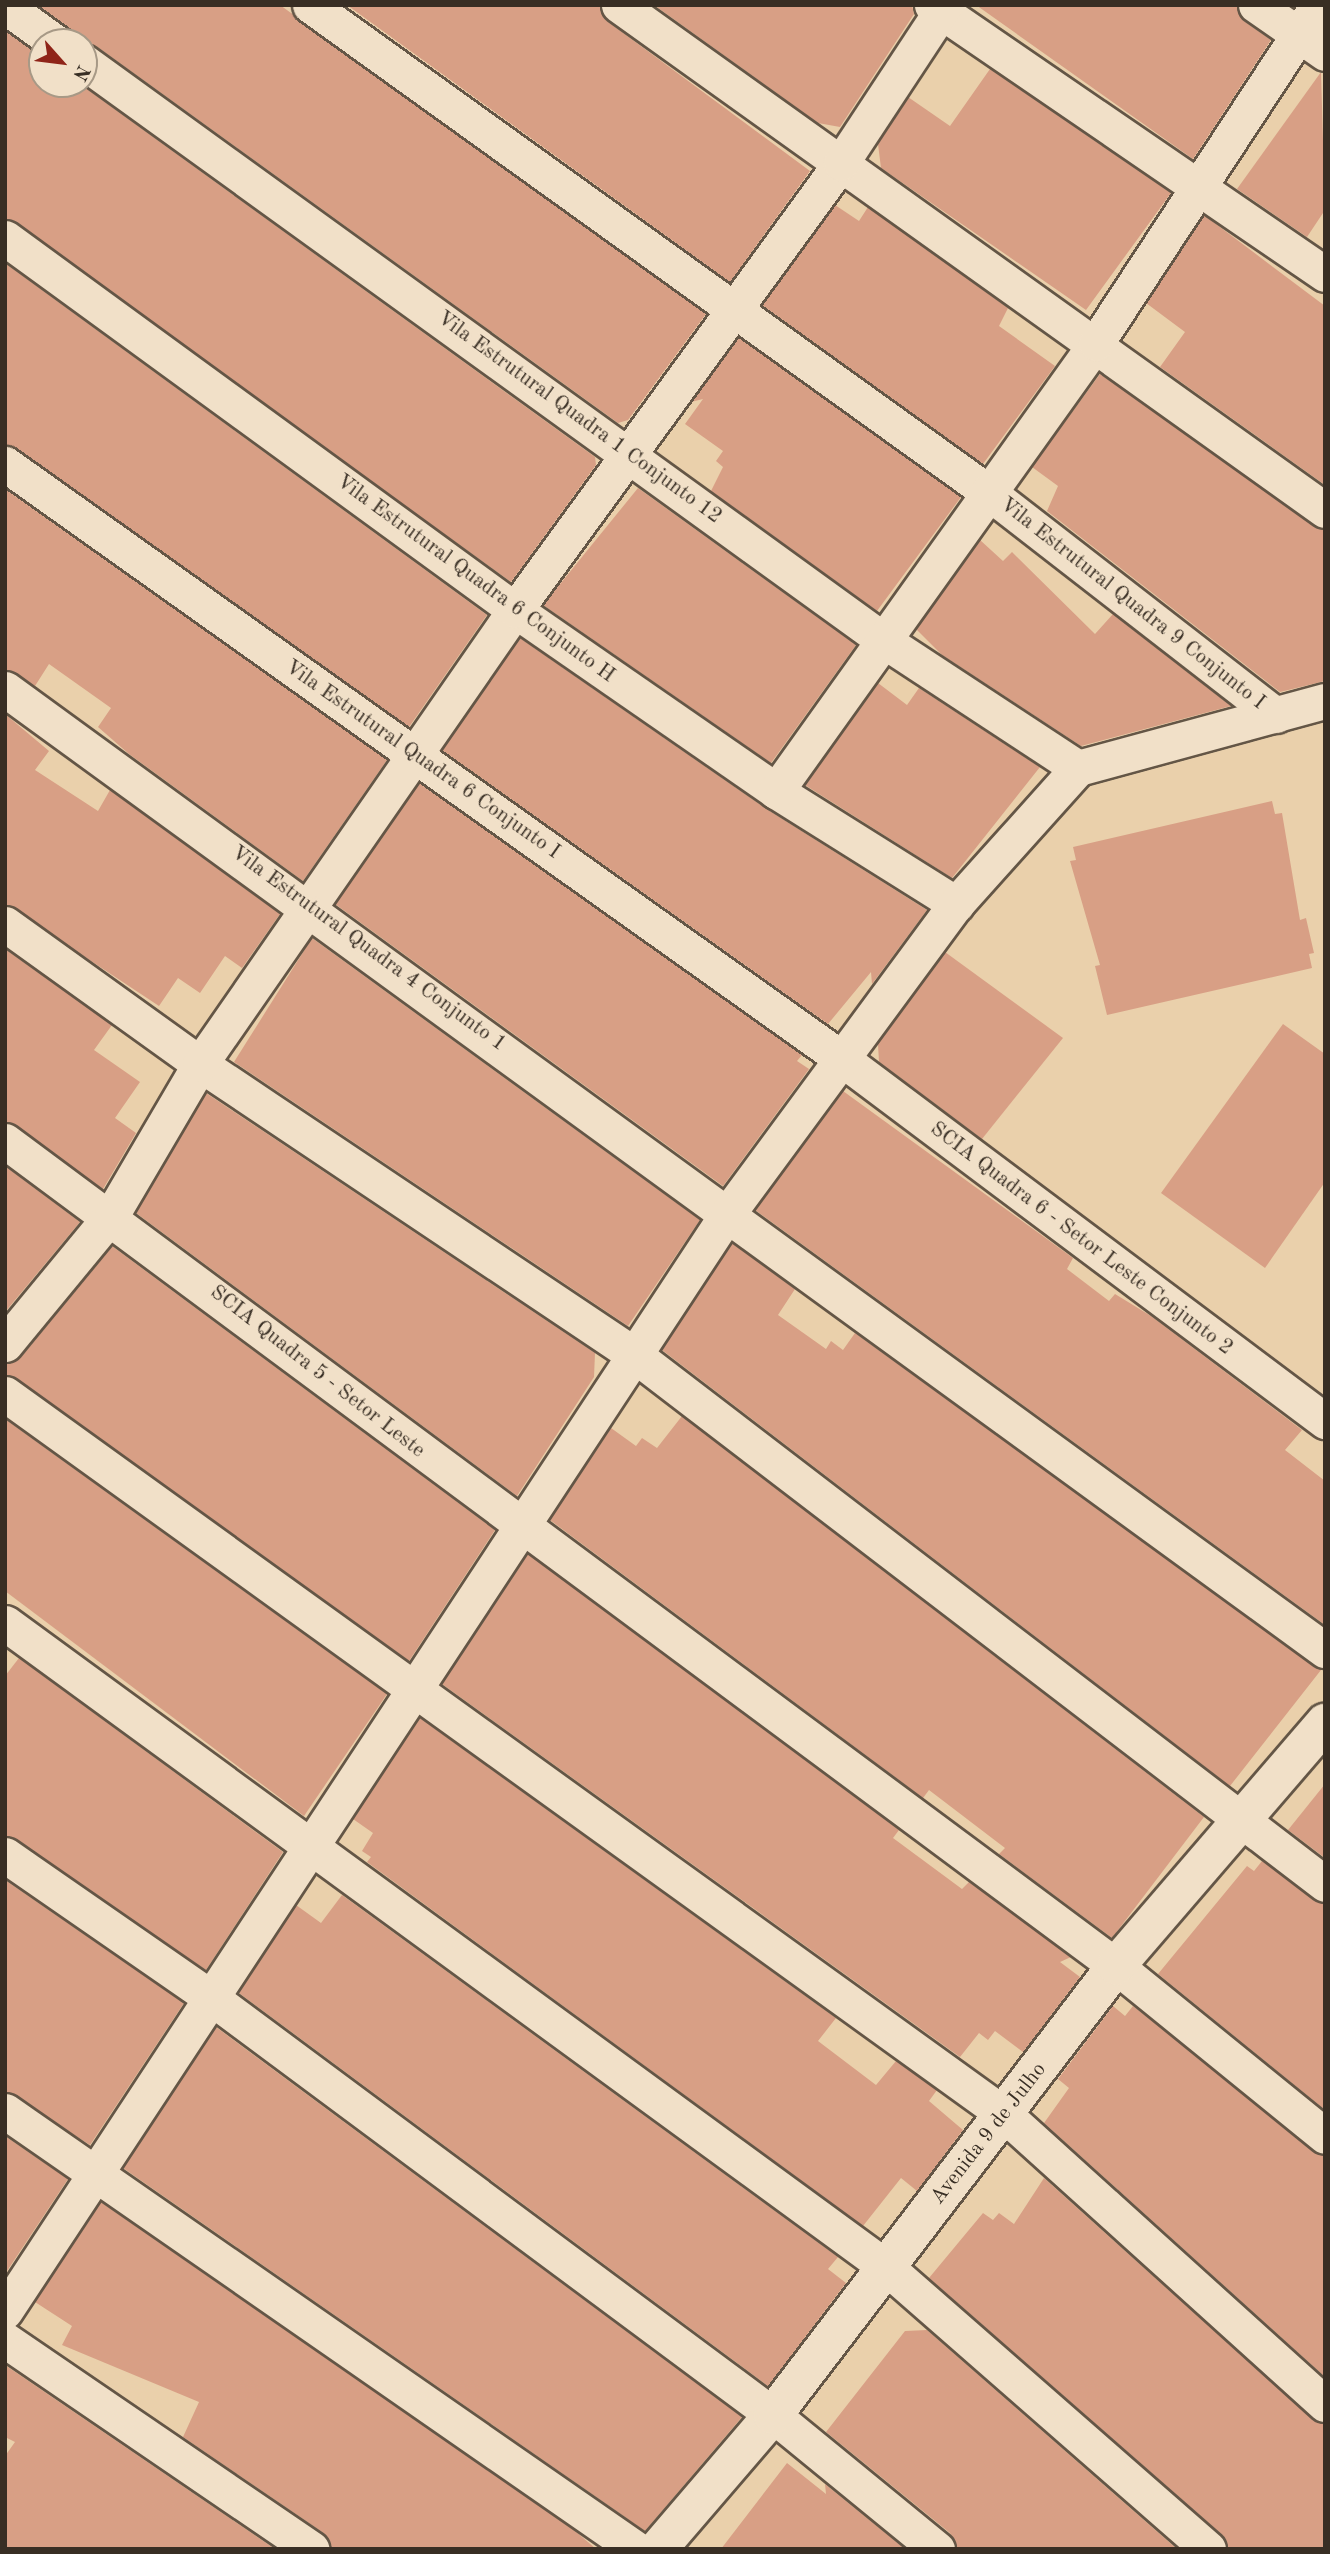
<!DOCTYPE html>
<html>
<head>
<meta charset="utf-8">
<style>
  body { margin:0 }
  #map { position:relative; width:1330px; height:2554px; overflow:hidden; background:#ead0ab; font-family:"Old Standard TT",serif }
  div>[style] { position:absolute }
  .building>* { inset:0; background:#d89f85 }
  .roads { filter:drop-shadow(2px 0 #645646) drop-shadow(-2px 0 #645646) drop-shadow(0 2px #645646) drop-shadow(0 -2px #645646) }
  .street>* { height:35px; margin:-17.5px; padding:0 17.5px; transform-origin:17.5px; border-radius:17.5px; background:#f1e0c8 }
  .secondary>* { height:38px; margin:-19px; padding:0 19px; transform-origin:19px; border-radius:19px; background:#f1e0c8 }
  span { translate:-50% -50%; white-space:nowrap; text-align:center; line-height:1.15; -webkit-text-stroke:5px #f1e0c8; paint-order:stroke }
  .street-label { font-size:21px; color:#382e24 }
  .frame { position:absolute; inset:0; border:7px solid #382e24; pointer-events:none }
  .north { position:absolute; left:28px; top:28px; width:70px; height:70px; box-sizing:border-box; background:#f1e0c8; border:2px solid #a79986; border-radius:50%; rotate:118deg; font-size:19px; font-weight:700; line-height:28px; text-align:center; color:#382e24 }
  .north::after { content:''; display:block; margin:auto; width:24px; height:32px; background:#8f2418; clip-path:polygon(50% 0,100% 100%,50% 72%,0 100%) }
</style>
</head>
<body>
<div id="map">
  <div class="building">
    <div style="clip-path:polygon(38px 5px,280px 5px,706px 314px,628px 420px,618px 423px,96px 46px,75px 42px,67px 26px)"></div>
    <div style="clip-path:polygon(347px 5px,599px 5px,607px 21px,810px 171px,730px 282px)"></div>
    <div style="clip-path:polygon(654px 5px,912px 5px,914px 14px,840px 127px,818px 123px)"></div>
    <div style="clip-path:polygon(976px 5px,1236px 5px,1244px 21px,1271px 40px,1193px 159px)"></div>
    <div style="clip-path:polygon(5px 31px,42px 57px,42px 84px,80px 84px,595px 457px,596px 465px,511px 582px,5px 218px)"></div>
    <div style="clip-path:polygon(990px 69px,1171px 193px,1086px 310px,881px 168px,878px 144px,908px 97px,950px 126px)"></div>
    <div style="clip-path:polygon(1321px 72px,1325px 210px,1307px 237px,1237px 189px)"></div>
    <div style="clip-path:polygon(835px 205px,859px 221px,868px 207px,1008px 308px,999px 326px,1055px 366px,983px 464px,762px 305px)"></div>
    <div style="clip-path:polygon(1204px 215px,1325px 306px,1325px 485px,1160px 367px,1185px 332px,1146px 303px)"></div>
    <div style="clip-path:polygon(5px 263px,487px 615px,409px 727px,5px 444px)"></div>
    <div style="clip-path:polygon(739px 338px,961px 497px,877px 611px,711px 491px,723px 467px,716px 461px,723px 451px,685px 424px,703px 399px,691px 402px)"></div>
    <div style="clip-path:polygon(1100px 374px,1325px 530px,1325px 681px,1280px 692px,1047px 511px,1058px 486px,1032px 467px)"></div>
    <div style="clip-path:polygon(638px 488px,856px 645px,771px 763px,543px 605px)"></div>
    <div style="clip-path:polygon(5px 489px,387px 760px,303px 881px,129px 754px,98px 727px,111px 708px,49px 664px,35px 686px,5px 669px)"></div>
    <div style="clip-path:polygon(980px 540px,1003px 561px,1012px 552px,1095px 634px,1113px 614px,1231px 706px,1081px 746px,942px 655px,916px 629px)"></div>
    <div style="clip-path:polygon(520px 638px,765px 808px,927px 910px,872px 984px,871px 972px,828px 1024px,442px 750px)"></div>
    <div style="clip-path:polygon(878px 683px,907px 705px,919px 688px,1040px 767px,952px 878px,805px 785px)"></div>
    <div style="clip-path:polygon(5px 714px,49px 751px,35px 770px,98px 811px,110px 790px,280px 914px,242px 968px,225px 956px,200px 993px,178px 978px,159px 1006px,5px 904px)"></div>
    <div style="clip-path:polygon(419px 783px,802px 1055px,797px 1061px,809px 1069px,723px 1186px,335px 904px)"></div>
    <div style="clip-path:polygon(1272px 801px,1275px 814px,1282px 813px,1300px 920px,1306px 918px,1314px 953px,1309px 954px,1312px 968px,1107px 1015px,1095px 966px,1100px 965px,1070px 861px,1076px 860px,1073px 847px)"></div>
    <div style="clip-path:polygon(312px 938px,700px 1220px,628px 1326px,234px 1062px)"></div>
    <div style="clip-path:polygon(5px 949px,112px 1025px,94px 1050px,140px 1082px,115px 1118px,136px 1133px,103px 1189px,5px 1121px)"></div>
    <div style="clip-path:polygon(945px 952px,1063px 1038px,982px 1139px,879px 1062px,878px 1044px)"></div>
    <div style="clip-path:polygon(1283px 1024px,1325px 1054px,1325px 1182px,1265px 1268px,1161px 1193px)"></div>
    <div style="clip-path:polygon(843px 1091px,1073px 1258px,1067px 1269px,1109px 1301px,1115px 1294px,1151px 1316px,1302px 1430px,1285px 1450px,1325px 1481px,1325px 1625px,755px 1210px)"></div>
    <div style="clip-path:polygon(206px 1093px,595px 1353px,594px 1377px,517px 1496px,136px 1213px)"></div>
    <div style="clip-path:polygon(5px 1166px,80px 1222px,5px 1312px)"></div>
    <div style="clip-path:polygon(732px 1243px,795px 1289px,778px 1315px,826px 1349px,831px 1341px,843px 1350px,855px 1333px,1321px 1670px,1230px 1786px,662px 1350px)"></div>
    <div style="clip-path:polygon(112px 1246px,495px 1530px,409px 1661px,5px 1374px,5px 1364px,21px 1357px)"></div>
    <div style="clip-path:polygon(682px 1416px,1204px 1817px,1112px 1938px,999px 1854px,1005px 1848px,929px 1790px,923px 1798px,550px 1520px,611px 1428px,636px 1446px,642px 1438px,657px 1448px)"></div>
    <div style="clip-path:polygon(5px 1419px,387px 1694px,304px 1816px,5px 1591px)"></div>
    <div style="clip-path:polygon(528px 1554px,899px 1830px,893px 1838px,962px 1889px,969px 1882px,1071px 1957px,1060px 1962px,1080px 1977px,1023px 2052px,995px 2031px,988px 2040px,979px 2033px,960px 2057px,442px 1684px)"></div>
    <div style="clip-path:polygon(19px 1658px,283px 1852px,206px 1970px,5px 1835px,5px 1676px)"></div>
    <div style="clip-path:polygon(420px 1718px,836px 2018px,818px 2041px,876px 2085px,896px 2061px,937px 2090px,929px 2101px,963px 2130px,917px 2191px,901px 2178px,863px 2226px,367px 1862px,371px 1857px,362px 1851px,373px 1833px,353px 1819px)"></div>
    <div style="clip-path:polygon(1325px 1784px,1325px 1858px,1288px 1830px)"></div>
    <div style="clip-path:polygon(1262px 1861px,1325px 1904px,1325px 2110px,1158px 1974px,1247px 1866px,1254px 1871px)"></div>
    <div style="clip-path:polygon(5px 1880px,184px 2003px,90px 2145px,5px 2091px)"></div>
    <div style="clip-path:polygon(342px 1895px,838px 2257px,828px 2269px,846px 2283px,768px 2386px,239px 1993px,296px 1905px,321px 1923px)"></div>
    <div style="clip-path:polygon(1113px 2006px,1125px 2016px,1133px 2006px,1325px 2156px,1325px 2377px,1044px 2123px,1069px 2088px,1058px 2079px)"></div>
    <div style="clip-path:polygon(216px 2027px,742px 2417px,645px 2531px,123px 2168px)"></div>
    <div style="clip-path:polygon(5px 2136px,68px 2179px,5px 2274px)"></div>
    <div style="clip-path:polygon(1044px 2178px,1312px 2419px,1325px 2424px,1325px 2549px,1228px 2549px,1221px 2534px,929px 2278px,983px 2213px,993px 2220px,999px 2213px,1014px 2224px)"></div>
    <div style="clip-path:polygon(101px 2202px,574px 2530px,596px 2549px,331px 2549px,322px 2532px,183px 2437px,199px 2402px,62px 2345px,72px 2326px,35px 2302px)"></div>
    <div style="clip-path:polygon(927px 2330px,1177px 2549px,957px 2549px,950px 2533px,826px 2432px,905px 2331px)"></div>
    <div style="clip-path:polygon(5px 2365px,275px 2549px,5px 2549px,5px 2456px,15px 2442px,5px 2437px)"></div>
    <div style="clip-path:polygon(787px 2463px,826px 2494px,825px 2484px,905px 2549px,721px 2549px)"></div>
  </div>
  <div class="roads">
    <div class="street">
      <div style="left:310px;top:5px;width:835px;rotate:35.69deg"></div>
      <div style="left:988px;top:492px;width:364px;rotate:37.8deg"></div>
      <div style="left:619px;top:5px;width:868px;rotate:35.58deg"></div>
      <div style="left:932px;top:5px;width:476px;rotate:34.4deg"></div>
      <div style="left:1256px;top:5px;width:84px;rotate:34.8deg"></div>
      <div style="left:5px;top:6px;width:62px;rotate:35.8deg"></div>
      <div style="left:84px;top:62px;width:990px;rotate:35.87deg"></div>
      <div style="left:886px;top:642px;width:230px;rotate:33.3deg"></div>
      <div style="left:5px;top:238px;width:631px;rotate:36.11deg"></div>
      <div style="left:515px;top:610px;width:318px;rotate:34.7deg"></div>
      <div style="left:776px;top:791px;width:213px;rotate:32.1deg"></div>
      <div style="left:5px;top:464px;width:1022px;rotate:35.4deg"></div>
      <div style="left:838px;top:1056px;width:609px;rotate:36.85deg"></div>
      <div style="left:5px;top:689px;width:1633px;rotate:36.06deg"></div>
      <div style="left:1078px;top:768px;width:256px;rotate:-15.2deg"></div>
      <div style="left:776px;top:791px;width:551px;rotate:-54.46deg"></div>
      <div style="left:1096px;top:343px;width:404px;rotate:-56.7deg"></div>
      <div style="left:5px;top:924px;width:240px;rotate:35.7deg"></div>
      <div style="left:200px;top:1064px;width:525px;rotate:33.81deg"></div>
      <div style="left:636px;top:1356px;width:868px;rotate:37.46deg"></div>
      <div style="left:5px;top:1141px;width:1384px;rotate:36.6deg"></div>
      <div style="left:1116px;top:1966px;width:269px;rotate:39.1deg"></div>
      <div style="left:5px;top:1344px;width:168px;rotate:-50.5deg"></div>
      <div style="left:112px;top:1214px;width:174px;rotate:-59.6deg"></div>
      <div style="left:200px;top:1064px;width:553px;rotate:-55.25deg"></div>
      <div style="left:515px;top:610px;width:553px;rotate:-53.9deg"></div>
      <div style="left:841px;top:163px;width:189px;rotate:-56.6deg"></div>
      <div style="left:5px;top:1394px;width:1233px;rotate:35.79deg"></div>
      <div style="left:1005px;top:2115px;width:431px;rotate:42.1deg"></div>
      <div style="left:5px;top:1623px;width:1091px;rotate:36.17deg"></div>
      <div style="left:886px;top:2267px;width:428px;rotate:41.2deg"></div>
      <div style="left:5px;top:1855px;width:253px;rotate:34.7deg"></div>
      <div style="left:213px;top:1999px;width:698px;rotate:36.61deg"></div>
      <div style="left:773px;top:2415px;width:212px;rotate:39.3deg"></div>
      <div style="left:5px;top:2111px;width:768px;rotate:34.77deg"></div>
      <div style="left:5px;top:2311px;width:1315px;rotate:-56.64deg"></div>
      <div style="left:728px;top:1213px;width:384px;rotate:-53.6deg"></div>
      <div style="left:956px;top:904px;width:183px;rotate:-48.1deg"></div>
      <div style="left:5px;top:2340px;width:371px;rotate:34.3deg"></div>
    </div>
    <div class="secondary">
      <div style="left:658px;top:2549px;width:177px;rotate:-49.4deg"></div>
      <div style="left:773px;top:2415px;width:565px;rotate:-52.62deg"></div>
      <div style="left:1116px;top:1966px;width:321px;rotate:-49.3deg"></div>
    </div>
  </div>
  <div class="street-label">
    <span style="left:579px;top:418px;rotate:36deg">Vila Estrutural Quadra 1 Conjunto 12</span>
    <span style="left:475px;top:579px;rotate:36deg">Vila Estrutural Quadra 6 Conjunto H</span>
    <span style="left:1132px;top:604px;rotate:38deg">Vila Estrutural Quadra 9 Conjunto I</span>
    <span style="left:422px;top:760px;rotate:35deg">Vila Estrutural Quadra 6 Conjunto I</span>
    <span style="left:368px;top:949px;rotate:36deg">Vila Estrutural Quadra 4 Conjunto 1</span>
    <span style="left:1081px;top:1239px;rotate:37deg">SCIA Quadra 6 - Setor Leste Conjunto 2</span>
    <span style="left:317px;top:1372px;rotate:38deg">SCIA Quadra 5 - Setor Leste</span>
    <span style="left:989px;top:2134px;rotate:-52deg">Avenida 9 de Julho</span>
  </div>
  <div class="frame"></div>
  <div class="north">N</div>
</div>
</body>
</html>
